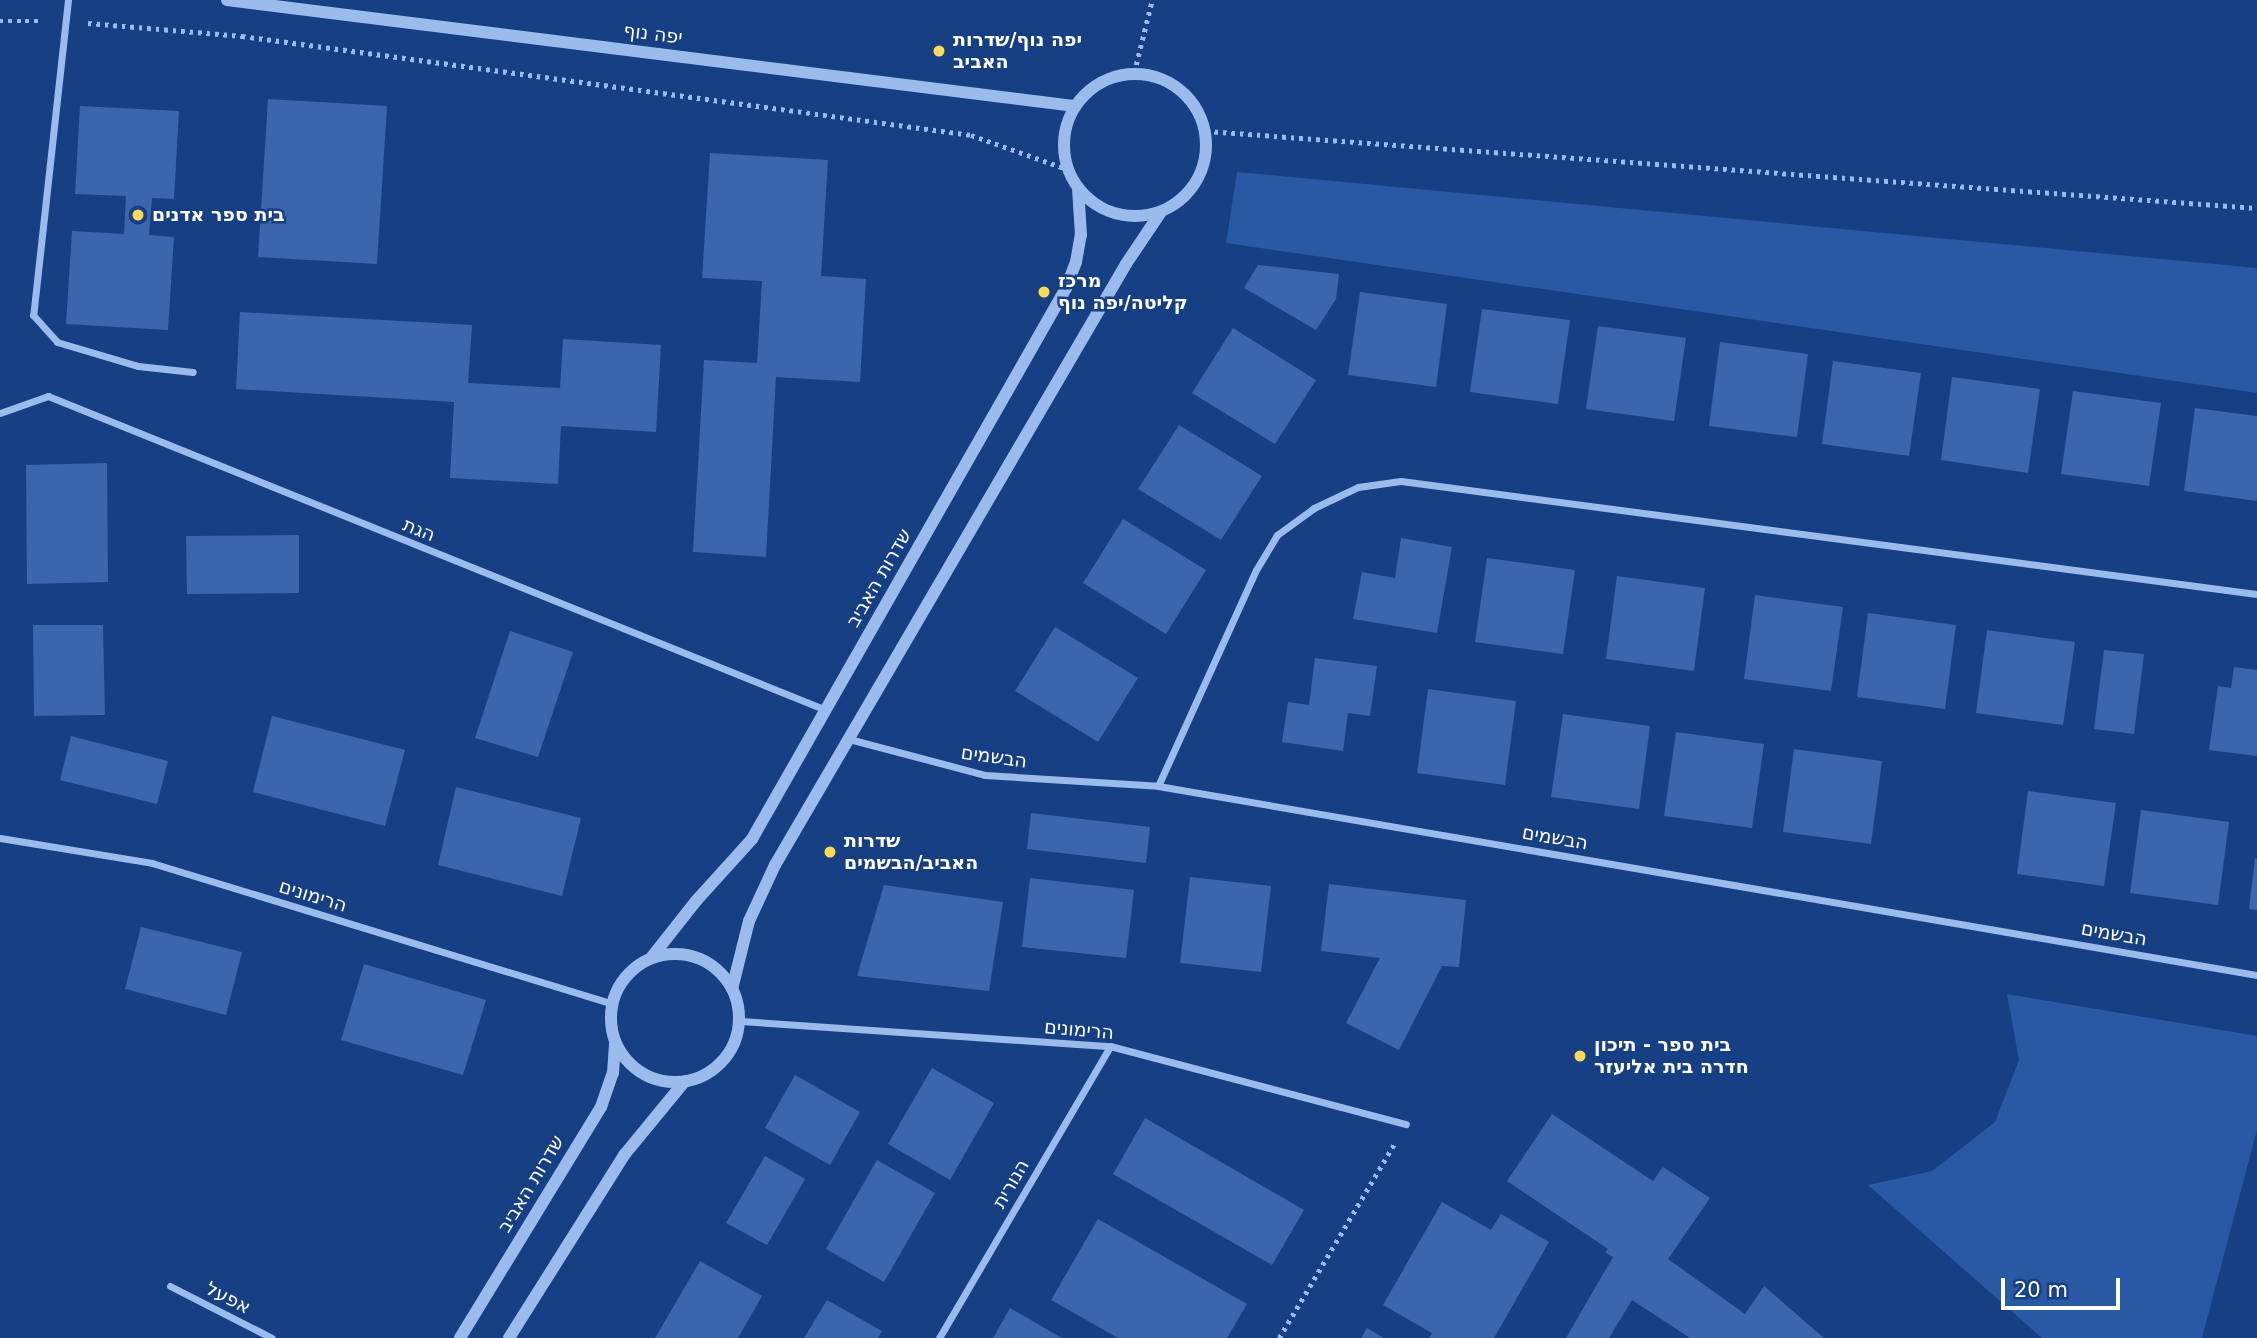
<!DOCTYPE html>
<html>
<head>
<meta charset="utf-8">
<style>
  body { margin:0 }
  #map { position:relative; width:2257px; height:1338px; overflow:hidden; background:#173f84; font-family:"DejaVu Sans",Heebo,sans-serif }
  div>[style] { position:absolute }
  .green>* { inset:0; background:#2958a4 }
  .building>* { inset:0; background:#3b66ac }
  .path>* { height:4.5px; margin-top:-2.25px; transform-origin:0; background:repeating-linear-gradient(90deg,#9bbbed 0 3.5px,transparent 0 8.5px) }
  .minor>* { height:7px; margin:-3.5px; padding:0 3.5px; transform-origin:3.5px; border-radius:3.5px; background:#9bbbed }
  .tertiary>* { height:12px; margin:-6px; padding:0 6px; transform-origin:6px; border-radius:6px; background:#9bbbed }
  .tertiary>.ring { margin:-6px; padding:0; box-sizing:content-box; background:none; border:12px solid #9bbbed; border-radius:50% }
  .dots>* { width:19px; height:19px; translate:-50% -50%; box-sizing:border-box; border:4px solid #173f84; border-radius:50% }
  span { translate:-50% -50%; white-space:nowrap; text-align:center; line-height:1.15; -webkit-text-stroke:5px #173f84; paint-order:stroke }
  .street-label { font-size:19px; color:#fff }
  .poi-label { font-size:19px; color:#fff; font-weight:700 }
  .left { translate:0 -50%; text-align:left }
  .scale { position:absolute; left:2001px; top:1278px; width:119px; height:32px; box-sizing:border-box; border:4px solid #fff; border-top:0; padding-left:9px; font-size:21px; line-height:24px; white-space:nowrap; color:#fff; -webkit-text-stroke:5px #173f84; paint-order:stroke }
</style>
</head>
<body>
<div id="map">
  <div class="green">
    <div style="clip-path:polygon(1237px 172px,2257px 268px,2257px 393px,1226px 243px)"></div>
    <div style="clip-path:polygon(2007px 994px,2257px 1036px,2257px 1130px,2202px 1338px,2042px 1338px,1868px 1185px,1932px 1171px,1995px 1122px,2019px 1060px)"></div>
  </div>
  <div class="building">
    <div style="clip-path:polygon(268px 99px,387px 106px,377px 264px,258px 257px)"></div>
    <div style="clip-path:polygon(80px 106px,179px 111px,174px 199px,152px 198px,149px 235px,174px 237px,168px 330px,66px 324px,72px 231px,124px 234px,126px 196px,75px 194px)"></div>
    <div style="clip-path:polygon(710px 153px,828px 160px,821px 276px,866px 279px,860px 382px,776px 377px,766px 557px,693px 552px,704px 360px,757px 363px,762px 281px,702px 278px)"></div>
    <div style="clip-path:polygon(1258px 265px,1339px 274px,1336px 299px,1316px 330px,1244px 288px)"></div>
    <div style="clip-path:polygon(1360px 292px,1447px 304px,1436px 387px,1348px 375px)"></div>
    <div style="clip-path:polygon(1482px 309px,1570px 320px,1558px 404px,1470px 392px)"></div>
    <div style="clip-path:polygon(240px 312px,472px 325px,468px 383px,560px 388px,563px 339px,661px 345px,656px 432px,561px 426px,558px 484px,450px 478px,454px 402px,236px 389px)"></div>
    <div style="clip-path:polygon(1598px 326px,1686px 338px,1674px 421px,1586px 409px)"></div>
    <div style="clip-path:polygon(1233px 328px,1316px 380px,1275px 444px,1192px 393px)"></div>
    <div style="clip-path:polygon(1720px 342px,1808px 354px,1797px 437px,1709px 426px)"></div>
    <div style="clip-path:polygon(1833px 361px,1921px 373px,1909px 456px,1822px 444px)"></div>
    <div style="clip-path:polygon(1952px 377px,2040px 389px,2028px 473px,1941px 460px)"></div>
    <div style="clip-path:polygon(2073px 391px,2161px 403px,2149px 486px,2061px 474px)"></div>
    <div style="clip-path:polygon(2195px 408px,2257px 416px,2257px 501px,2184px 491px)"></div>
    <div style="clip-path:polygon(1179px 425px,1262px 476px,1221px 540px,1138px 489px)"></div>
    <div style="clip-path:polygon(107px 463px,108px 582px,27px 584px,26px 465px)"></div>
    <div style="clip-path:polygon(1123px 519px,1206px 570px,1166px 634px,1083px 583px)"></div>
    <div style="clip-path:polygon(299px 535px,299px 593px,187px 594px,186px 536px)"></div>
    <div style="clip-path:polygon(1401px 538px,1452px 547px,1437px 633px,1353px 619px,1362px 572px,1395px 578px)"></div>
    <div style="clip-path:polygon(1487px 558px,1575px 570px,1563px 654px,1475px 642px)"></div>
    <div style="clip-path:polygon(1617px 576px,1705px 588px,1694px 671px,1606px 659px)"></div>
    <div style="clip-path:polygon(1755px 595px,1843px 607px,1831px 691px,1744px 679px)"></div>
    <div style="clip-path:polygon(1868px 613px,1956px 625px,1945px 709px,1857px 697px)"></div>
    <div style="clip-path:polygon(33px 625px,103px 625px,105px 715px,34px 716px)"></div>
    <div style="clip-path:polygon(1055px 627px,1138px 678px,1098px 742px,1015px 691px)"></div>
    <div style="clip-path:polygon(1987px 630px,2075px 642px,2063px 725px,1976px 713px)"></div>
    <div style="clip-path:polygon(510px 631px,573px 652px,538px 757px,475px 738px)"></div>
    <div style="clip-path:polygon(2104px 650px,2144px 654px,2134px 734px,2094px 729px)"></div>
    <div style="clip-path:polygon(1315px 658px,1377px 666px,1370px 716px,1348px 713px,1343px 751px,1282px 742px,1288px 702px,1309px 705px)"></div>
    <div style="clip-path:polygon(2234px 667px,2257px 670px,2257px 756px,2209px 750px,2218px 686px,2231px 688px)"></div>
    <div style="clip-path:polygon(1428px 689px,1516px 701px,1505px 785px,1417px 773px)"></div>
    <div style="clip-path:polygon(1563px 714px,1650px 726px,1639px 809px,1551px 797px)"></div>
    <div style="clip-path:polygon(272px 716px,405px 750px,385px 826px,253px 792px)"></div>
    <div style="clip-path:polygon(1676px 732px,1764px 744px,1752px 828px,1664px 816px)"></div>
    <div style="clip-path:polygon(71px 736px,168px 761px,157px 804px,60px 780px)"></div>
    <div style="clip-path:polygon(1794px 749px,1882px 761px,1871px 844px,1783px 832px)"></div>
    <div style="clip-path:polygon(456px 787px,581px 818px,562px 896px,438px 865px)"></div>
    <div style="clip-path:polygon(2028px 791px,2116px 803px,2104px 886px,2017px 874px)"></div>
    <div style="clip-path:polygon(2141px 810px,2229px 822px,2218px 905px,2130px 893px)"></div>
    <div style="clip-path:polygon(1031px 813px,1150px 827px,1146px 863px,1027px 849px)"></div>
    <div style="clip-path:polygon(2255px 858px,2257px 859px,2257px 910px,2249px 909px)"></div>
    <div style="clip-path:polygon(1190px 877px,1271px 886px,1261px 972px,1180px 963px)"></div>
    <div style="clip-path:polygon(1030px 878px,1134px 890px,1126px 958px,1022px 947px)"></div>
    <div style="clip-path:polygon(1329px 884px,1466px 900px,1459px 967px,1442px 966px,1399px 1050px,1346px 1023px,1380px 958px,1321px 951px)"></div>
    <div style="clip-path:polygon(884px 885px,1003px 902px,989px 991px,857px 976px)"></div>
    <div style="clip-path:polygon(141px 927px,242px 952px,226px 1015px,125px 989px)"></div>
    <div style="clip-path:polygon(364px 964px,486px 1000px,463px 1075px,341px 1040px)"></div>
    <div style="clip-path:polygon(932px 1068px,994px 1103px,950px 1180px,888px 1144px)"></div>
    <div style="clip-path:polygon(795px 1075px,860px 1112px,830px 1165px,765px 1128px)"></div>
    <div style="clip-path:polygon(1552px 1114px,1653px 1181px,1663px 1167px,1710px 1198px,1668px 1259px,1745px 1314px,1764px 1286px,1824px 1338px,1690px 1338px,1632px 1300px,1609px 1338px,1566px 1338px,1613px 1257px,1605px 1252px,1608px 1249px,1507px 1181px)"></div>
    <div style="clip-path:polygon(1145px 1118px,1304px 1210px,1272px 1265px,1113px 1174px)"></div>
    <div style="clip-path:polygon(765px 1156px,805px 1179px,767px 1245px,726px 1223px)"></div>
    <div style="clip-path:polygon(877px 1160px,935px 1193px,884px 1282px,826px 1249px)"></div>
    <div style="clip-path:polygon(1442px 1202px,1491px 1230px,1501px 1214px,1549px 1242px,1494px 1338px,1429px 1338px,1432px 1333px,1383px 1305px)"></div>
    <div style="clip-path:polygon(1098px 1219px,1247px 1304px,1227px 1338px,1118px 1338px,1051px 1300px)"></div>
    <div style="clip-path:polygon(700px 1261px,762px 1296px,738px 1338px,655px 1338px)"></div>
    <div style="clip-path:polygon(827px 1300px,882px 1331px,878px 1338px,804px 1338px)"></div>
    <div style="clip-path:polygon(1010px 1308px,1062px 1338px,993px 1338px)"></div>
    <div style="clip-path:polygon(1367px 1328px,1384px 1338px,1361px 1338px)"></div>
  </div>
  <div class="path">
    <div style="left:0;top:21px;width:41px"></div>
    <div style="left:88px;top:23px;width:155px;rotate:4.8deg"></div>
    <div style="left:242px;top:36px;width:736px;rotate:7.73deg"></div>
    <div style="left:971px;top:135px;width:99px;rotate:19.5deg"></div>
    <div style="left:1134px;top:73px;width:75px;rotate:-76.1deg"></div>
    <div style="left:1206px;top:131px;width:1054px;rotate:4.19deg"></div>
    <div style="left:1279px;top:1338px;width:227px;rotate:-59.3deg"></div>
  </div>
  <div class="minor">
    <div style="left:68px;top:0;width:317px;rotate:96.3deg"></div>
    <div style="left:33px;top:315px;width:36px;rotate:48deg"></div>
    <div style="left:57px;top:342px;width:84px;rotate:16.5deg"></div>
    <div style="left:138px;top:366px;width:55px;rotate:6.2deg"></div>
    <div style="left:0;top:413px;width:51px;rotate:-19.5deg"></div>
    <div style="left:48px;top:396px;width:839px;rotate:21.98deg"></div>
    <div style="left:849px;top:739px;width:141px;rotate:14.8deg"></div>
    <div style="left:985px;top:775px;width:173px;rotate:3.6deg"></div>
    <div style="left:1158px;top:786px;width:1115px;rotate:9.76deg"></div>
    <div style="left:1158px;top:786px;width:237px;rotate:-65.6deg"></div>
    <div style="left:1256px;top:570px;width:41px;rotate:-59deg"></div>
    <div style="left:1277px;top:535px;width:46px;rotate:-36.1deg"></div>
    <div style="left:1314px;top:508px;width:49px;rotate:-25.5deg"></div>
    <div style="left:1358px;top:487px;width:43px;rotate:-7.9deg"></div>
    <div style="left:1401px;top:481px;width:863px;rotate:7.52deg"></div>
    <div style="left:0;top:838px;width:154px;rotate:9.3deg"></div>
    <div style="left:152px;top:863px;width:482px;rotate:17deg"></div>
    <div style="left:740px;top:1021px;width:371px;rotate:3.9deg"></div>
    <div style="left:1110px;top:1046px;width:306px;rotate:14.8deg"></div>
    <div style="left:170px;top:1286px;width:114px;rotate:27deg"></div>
    <div style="left:939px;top:1338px;width:338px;rotate:-59.6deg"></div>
  </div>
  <div class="tertiary">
    <div style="left:227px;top:0;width:855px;rotate:7.13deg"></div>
    <div class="ring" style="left:1064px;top:74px;width:130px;height:130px"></div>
    <div class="ring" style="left:611px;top:954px;width:116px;height:116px"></div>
    <div style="left:651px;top:958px;width:73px;rotate:-51.7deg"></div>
    <div style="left:696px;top:901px;width:84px;rotate:-47.9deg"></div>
    <div style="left:752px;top:839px;width:634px;rotate:-60.32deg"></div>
    <div style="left:1066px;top:288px;width:28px;rotate:-69deg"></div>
    <div style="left:1076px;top:262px;width:27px;rotate:-80deg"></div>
    <div style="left:1081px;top:235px;width:46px;rotate:-93.7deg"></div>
    <div style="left:732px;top:989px;width:70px;rotate:-76deg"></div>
    <div style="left:749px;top:921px;width:62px;rotate:-65.1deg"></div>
    <div style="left:775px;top:865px;width:696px;rotate:-59.71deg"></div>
    <div style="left:1126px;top:264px;width:63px;rotate:-56.1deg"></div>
    <div style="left:460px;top:1338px;width:271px;rotate:-58.6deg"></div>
    <div style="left:601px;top:1107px;width:36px;rotate:-71deg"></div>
    <div style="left:613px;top:1073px;width:31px;rotate:-86deg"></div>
    <div style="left:509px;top:1338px;width:218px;rotate:-57.8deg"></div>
    <div style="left:625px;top:1154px;width:94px;rotate:-50.6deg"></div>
  </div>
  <div class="dots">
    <div style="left:939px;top:51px;background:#ffda57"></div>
    <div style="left:138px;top:215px;background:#ffda57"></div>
    <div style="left:1044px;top:292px;background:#ffda57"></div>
    <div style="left:830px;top:852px;background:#ffda57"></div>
    <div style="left:1580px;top:1056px;background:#ffda57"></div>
  </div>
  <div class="street-label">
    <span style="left:653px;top:34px;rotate:7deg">יפה נוף</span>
    <span style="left:419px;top:530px;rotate:22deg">הגת</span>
    <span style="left:879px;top:578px;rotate:-60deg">שדרות האביב</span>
    <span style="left:994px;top:757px;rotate:8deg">הבשמים</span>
    <span style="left:1555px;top:838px;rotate:10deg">הבשמים</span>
    <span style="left:313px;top:896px;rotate:17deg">הרימונים</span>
    <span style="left:2114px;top:934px;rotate:10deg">הבשמים</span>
    <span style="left:1079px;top:1030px;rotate:5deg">הרימונים</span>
    <span style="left:531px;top:1184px;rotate:-59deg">שדרות האביב</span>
    <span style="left:1011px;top:1184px;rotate:-60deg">הנורית</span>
    <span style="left:228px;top:1298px;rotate:27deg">אפעל</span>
  </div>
  <div class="poi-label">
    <span class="left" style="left:953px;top:51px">יפה נוף/שדרות<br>האביב</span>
    <span class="left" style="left:152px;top:215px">בית ספר אדנים</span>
    <span class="left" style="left:1058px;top:292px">מרכז<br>קליטה/יפה נוף</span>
    <span class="left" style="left:844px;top:852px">שדרות<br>האביב/הבשמים</span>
    <span class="left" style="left:1594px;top:1056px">בית ספר - תיכון<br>חדרה בית אליעזר</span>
  </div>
  <div class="scale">20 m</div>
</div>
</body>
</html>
